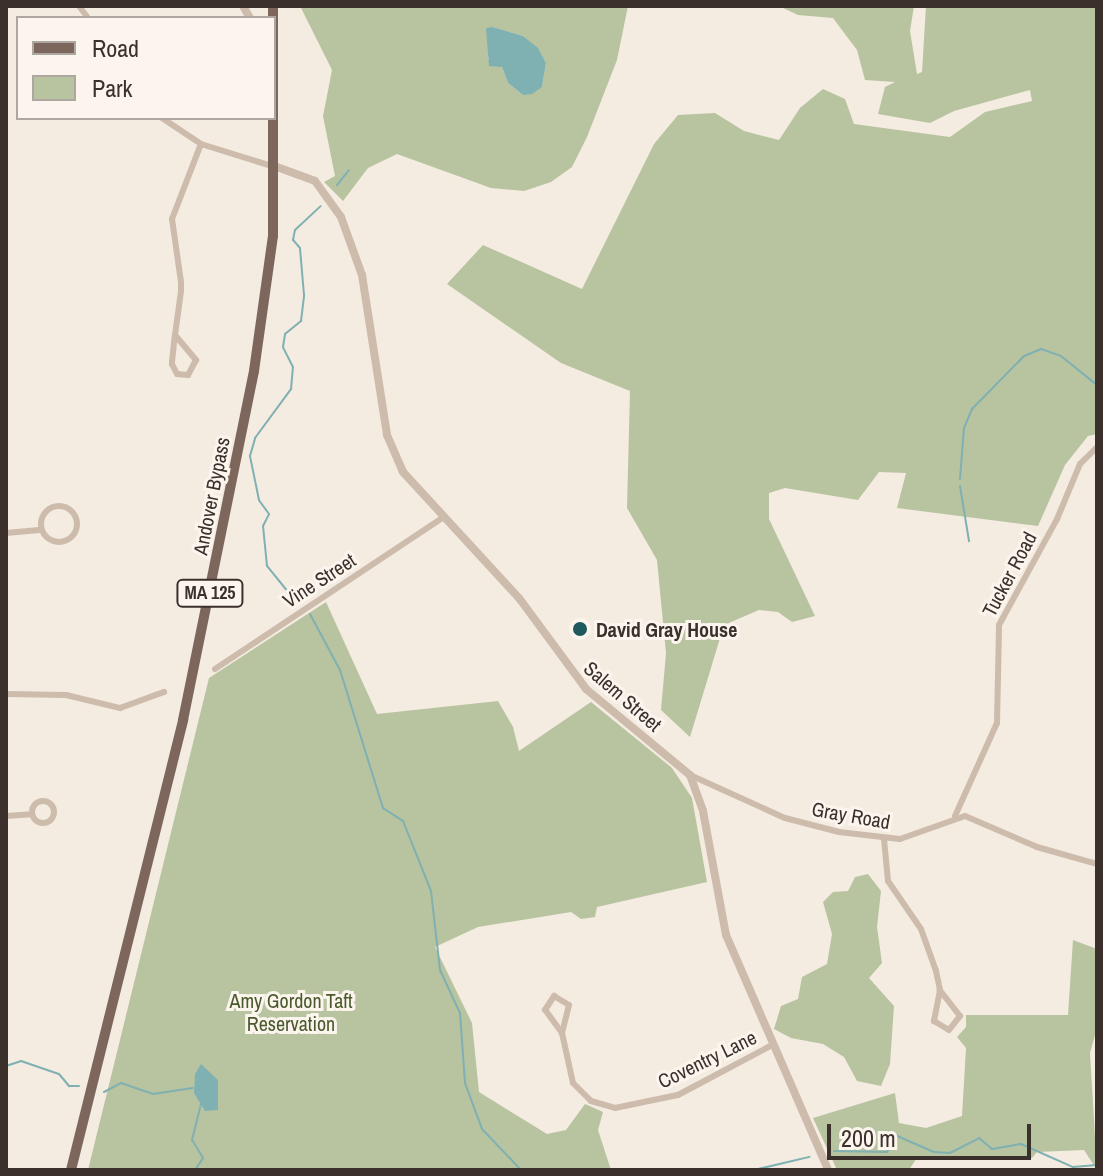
<!DOCTYPE html>
<html>
<head>
<meta charset="utf-8">
<style>
  body { margin:0 }
  #map { position:relative; width:1103px; height:1176px; overflow:hidden; background:#f4ebe1; font-family:"Archivo Narrow",sans-serif }
  div>[style] { position:absolute }
  .green>* { inset:0; background:#b8c4a0 }
  .water>* { inset:0; background:#7fb0b2 }
  .stream>* { height:2px; margin:-1px; padding:0 1px; transform-origin:1px; border-radius:1px; background:#7fb0b2 }
  .minor>* { height:6px; margin:-3px; padding:0 3px; transform-origin:3px; border-radius:3px; background:#cdbbac }
  .minor>.ring { margin:-3px; padding:0; box-sizing:content-box; background:none; border:6px solid #cdbbac; border-radius:50% }
  .tertiary>* { height:8px; margin:-4px; padding:0 4px; transform-origin:4px; border-radius:4px; background:#cdbbac }
  .primary>* { height:10px; margin:-5px; padding:0 5px; transform-origin:5px; border-radius:5px; background:#7d675c }
  .dots>* { width:22px; height:22px; translate:-50% -50%; box-sizing:border-box; border:4px solid #fbf5ee; border-radius:50% }
  span { translate:-50% -50%; white-space:nowrap; text-align:center; line-height:1.15; -webkit-text-stroke:6px #fbf5ee; paint-order:stroke }
  .shield-label span { padding:2px 6px; background:#fbf5ee; border:2px solid; border-radius:6px; -webkit-text-stroke-width:0 }
  .shield-label { font-size:18px; color:#3b302b; font-weight:700 }
  .street-label { font-size:20px; color:#3b302b }
  .poi-label { font-size:20px; color:#3b302b; font-weight:700 }
  .left { translate:0 -50%; text-align:left }
  .park-label { font-size:20px; color:#4a5a2e }
  .frame { position:absolute; inset:0; border:8px solid #3b302b; pointer-events:none }
  .legend { position:absolute; left:16px; top:16px; width:260px; height:104px; box-sizing:border-box; background:#fbf5ee; border:2px solid #aea6a0; margin:0; padding:10px 14px; list-style:none; font-size:24px; color:#3b302b }
  .legend li { display:flex; align-items:center; gap:16px; height:40px }
  .legend b { width:40px; border:2px solid #aea6a0 }
  .scale { position:absolute; left:827px; top:1124px; width:204px; height:36px; box-sizing:border-box; border:4px solid #3b302b; border-top:0; padding-left:10px; font-size:24px; line-height:28px; white-space:nowrap; color:#3b302b; -webkit-text-stroke:6px #fbf5ee; paint-order:stroke }
</style>
</head>
<body>
<div id="map">
  <div class="green">
    <div style="clip-path:polygon(evenodd,300px 6px,628px 6px,617px 60px,587px 137px,572px 167px,551px 182px,524px 191px,491px 188px,397px 154px,368px 168px,343px 201px,324px 182px,335px 176px,323px 116px,332px 70px,300px 6px,493px 27px,523px 36px,538px 49px,546px 63px,542px 87px,523px 95px,508px 83px,502px 67px,488px 59px,493px 27px)"></div>
    <div style="clip-path:polygon(779px 6px,914px 6px,910px 31px,917px 74px,922px 72px,926px 6px,1097px 6px,1097px 434px,1088px 436px,1065px 465px,1038px 526px,897px 508px,906px 473px,879px 472px,858px 500px,785px 488px,769px 493px,769px 519px,815px 616px,792px 622px,778px 612px,759px 610px,724px 625px,690px 737px,661px 710px,666px 653px,657px 560px,627px 508px,630px 391px,561px 363px,447px 284px,483px 245px,582px 289px,654px 144px,678px 115px,715px 113px,744px 131px,779px 140px,800px 108px,823px 89px,845px 99px,854px 124px,950px 137px,985px 112px,1032px 101px,1030px 90px,954px 111px,930px 123px,878px 114px,885px 87px,895px 82px,865px 80px,857px 50px,833px 18px,798px 15px)"></div>
    <div style="clip-path:polygon(326px 602px,377px 714px,498px 701px,513px 727px,519px 751px,591px 702px,672px 768px,692px 798px,707px 882px,597px 907px,595px 917px,581px 919px,571px 912px,478px 927px,435px 947px,472px 1023px,479px 1092px,547px 1134px,566px 1130px,585px 1104px,603px 1112px,598px 1130px,611px 1170px,88px 1170px,209px 678px)"></div>
    <div style="clip-path:polygon(868px 874px,881px 891px,877px 927px,882px 963px,869px 978px,894px 1006px,890px 1064px,881px 1086px,857px 1081px,844px 1057px,823px 1044px,791px 1038px,774px 1029px,781px 1006px,798px 999px,802px 977px,827px 964px,832px 934px,823px 902px,833px 892px,848px 891px,855px 877px)"></div>
    <div style="clip-path:polygon(1073px 940px,1097px 949px,1097px 1028px,1090px 1053px,1097px 1170px,1084px 1150px,1037px 1152px,1032px 1158px,918px 1156px,909px 1170px,837px 1170px,813px 1118px,895px 1093px,899px 1123px,926px 1128px,962px 1116px,966px 1048px,957px 1037px,966px 1027px,966px 1015px,1068px 1015px)"></div>
  </div>
  <div class="water">
    <div style="clip-path:polygon(493px 27px,523px 36px,538px 48px,546px 63px,542px 87px,532px 94px,523px 95px,508px 83px,502px 67px,489px 66px,486px 28px)"></div>
    <div style="clip-path:polygon(201px 1064px,218px 1080px,218px 1110px,205px 1111px,194px 1093px,195px 1074px)"></div>
  </div>
  <div class="stream">
    <div style="left:337px;top:185px;width:19px;rotate:-51deg"></div>
    <div style="left:960px;top:479px;width:51px;rotate:-85.5deg"></div>
    <div style="left:964px;top:428px;width:21px;rotate:-67deg"></div>
    <div style="left:972px;top:409px;width:74px;rotate:-45.5deg"></div>
    <div style="left:1024px;top:356px;width:18px;rotate:-22deg"></div>
    <div style="left:1041px;top:349px;width:21px;rotate:19deg"></div>
    <div style="left:1061px;top:356px;width:46px;rotate:38.9deg"></div>
    <div style="left:960px;top:486px;width:56px;rotate:80.7deg"></div>
    <div style="left:297px;top:603px;width:48px;rotate:-129deg"></div>
    <div style="left:267px;top:566px;width:40px;rotate:-95.7deg"></div>
    <div style="left:263px;top:526px;width:13px;rotate:-63deg"></div>
    <div style="left:269px;top:514px;width:17px;rotate:-126deg"></div>
    <div style="left:259px;top:500px;width:45px;rotate:-101.6deg"></div>
    <div style="left:250px;top:456px;width:19px;rotate:-74deg"></div>
    <div style="left:255px;top:438px;width:61px;rotate:-53.7deg"></div>
    <div style="left:291px;top:389px;width:22px;rotate:-85deg"></div>
    <div style="left:293px;top:367px;width:22px;rotate:-117deg"></div>
    <div style="left:283px;top:347px;width:13px;rotate:-81deg"></div>
    <div style="left:285px;top:334px;width:21px;rotate:-39deg"></div>
    <div style="left:301px;top:321px;width:26px;rotate:-83deg"></div>
    <div style="left:304px;top:295px;width:47px;rotate:-94.9deg"></div>
    <div style="left:300px;top:248px;width:11px;rotate:-131deg"></div>
    <div style="left:293px;top:240px;width:10px;rotate:-79deg"></div>
    <div style="left:295px;top:230px;width:35px;rotate:-43deg"></div>
    <div style="left:310px;top:614px;width:64px;rotate:61.8deg"></div>
    <div style="left:340px;top:670px;width:145px;rotate:72.7deg"></div>
    <div style="left:383px;top:808px;width:24px;rotate:33deg"></div>
    <div style="left:403px;top:821px;width:75px;rotate:68.2deg"></div>
    <div style="left:431px;top:891px;width:80px;rotate:83.5deg"></div>
    <div style="left:440px;top:970px;width:47px;rotate:65.1deg"></div>
    <div style="left:460px;top:1013px;width:70px;rotate:85.9deg"></div>
    <div style="left:465px;top:1083px;width:49px;rotate:69.7deg"></div>
    <div style="left:482px;top:1129px;width:57px;rotate:46.4deg"></div>
    <div style="left:6px;top:1066px;width:16px;rotate:-18deg"></div>
    <div style="left:21px;top:1061px;width:40px;rotate:18.9deg"></div>
    <div style="left:59px;top:1074px;width:16px;rotate:50deg"></div>
    <div style="left:69px;top:1086px;width:10px"></div>
    <div style="left:104px;top:1092px;width:19px;rotate:-28deg"></div>
    <div style="left:121px;top:1083px;width:34px;rotate:19deg"></div>
    <div style="left:153px;top:1094px;width:40px;rotate:-8.5deg"></div>
    <div style="left:834px;top:1151px;width:53px;rotate:1.1deg"></div>
    <div style="left:887px;top:1152px;width:19px;rotate:-65deg"></div>
    <div style="left:895px;top:1135px;width:43px;rotate:23.6deg"></div>
    <div style="left:934px;top:1152px;width:16px;rotate:4deg"></div>
    <div style="left:950px;top:1153px;width:33px;rotate:-27deg"></div>
    <div style="left:979px;top:1138px;width:17px;rotate:40deg"></div>
    <div style="left:992px;top:1149px;width:29px;rotate:-10deg"></div>
    <div style="left:1021px;top:1144px;width:57px;rotate:23.9deg"></div>
    <div style="left:1073px;top:1167px;width:24px;rotate:-5deg"></div>
    <div style="left:195px;top:1170px;width:14px;rotate:-56deg"></div>
    <div style="left:203px;top:1158px;width:21px;rotate:-121deg"></div>
    <div style="left:192px;top:1140px;width:38px;rotate:-76deg"></div>
    <div style="left:754px;top:1170px;width:57px;rotate:-13.3deg"></div>
  </div>
  <div class="minor">
    <div style="left:79px;top:6px;width:15px;rotate:53deg"></div>
    <div style="left:162px;top:118px;width:47px;rotate:33.7deg"></div>
    <div style="left:201px;top:144px;width:77px;rotate:17.3deg"></div>
    <div style="left:175px;top:335px;width:33px;rotate:50deg"></div>
    <div style="left:196px;top:360px;width:17px;rotate:118deg"></div>
    <div style="left:188px;top:375px;width:11px;rotate:-175deg"></div>
    <div style="left:177px;top:374px;width:11px;rotate:-117deg"></div>
    <div style="left:172px;top:364px;width:2px;rotate:-90deg"></div>
    <div style="left:172px;top:362px;width:27px;rotate:-84deg"></div>
    <div style="left:175px;top:335px;width:44px;rotate:-82.2deg"></div>
    <div style="left:181px;top:291px;width:9px;rotate:-90deg"></div>
    <div style="left:181px;top:282px;width:64px;rotate:-98.1deg"></div>
    <div style="left:172px;top:219px;width:80px;rotate:-68.9deg"></div>
    <div class="ring" style="left:41px;top:506px;width:30px;height:30px"></div>
    <div style="left:6px;top:533px;width:36px;rotate:-5deg"></div>
    <div style="left:215px;top:669px;width:271px;rotate:-33.6deg"></div>
    <div style="left:6px;top:694px;width:60px;rotate:1deg"></div>
    <div style="left:66px;top:695px;width:56px;rotate:13.5deg"></div>
    <div style="left:120px;top:708px;width:47px;rotate:-20deg"></div>
    <div style="left:690px;top:775px;width:104px;rotate:24.4deg"></div>
    <div style="left:785px;top:818px;width:56px;rotate:14.5deg"></div>
    <div style="left:839px;top:832px;width:61px;rotate:6.5deg"></div>
    <div style="left:900px;top:839px;width:69px;rotate:-19.5deg"></div>
    <div style="left:965px;top:816px;width:78px;rotate:23.3deg"></div>
    <div style="left:1037px;top:847px;width:62px;rotate:15.8deg"></div>
    <div class="ring" style="left:32px;top:801px;width:16px;height:16px"></div>
    <div style="left:6px;top:816px;width:26px;rotate:-4deg"></div>
    <div style="left:955px;top:816px;width:102px;rotate:-65.7deg"></div>
    <div style="left:997px;top:723px;width:98px;rotate:-88.8deg"></div>
    <div style="left:999px;top:625px;width:121px;rotate:-61.3deg"></div>
    <div style="left:1057px;top:519px;width:60px;rotate:-67.3deg"></div>
    <div style="left:1080px;top:464px;width:24px;rotate:-45deg"></div>
    <div style="left:884px;top:839px;width:42px;rotate:84.6deg"></div>
    <div style="left:888px;top:881px;width:58px;rotate:55.5deg"></div>
    <div style="left:921px;top:929px;width:45px;rotate:70.3deg"></div>
    <div style="left:936px;top:971px;width:19px;rotate:78deg"></div>
    <div style="left:940px;top:990px;width:32px;rotate:101deg"></div>
    <div style="left:934px;top:1021px;width:17px;rotate:31deg"></div>
    <div style="left:949px;top:1030px;width:18px;rotate:-52deg"></div>
    <div style="left:960px;top:1016px;width:33px;rotate:-128deg"></div>
    <div style="left:562px;top:1033px;width:29px;rotate:-126deg"></div>
    <div style="left:545px;top:1010px;width:17px;rotate:-57deg"></div>
    <div style="left:554px;top:996px;width:17px;rotate:31deg"></div>
    <div style="left:569px;top:1005px;width:29px;rotate:104deg"></div>
    <div style="left:562px;top:1033px;width:51px;rotate:77.6deg"></div>
    <div style="left:573px;top:1083px;width:25px;rotate:45deg"></div>
    <div style="left:591px;top:1101px;width:25px;rotate:16deg"></div>
    <div style="left:615px;top:1108px;width:64px;rotate:-11.7deg"></div>
    <div style="left:678px;top:1095px;width:106px;rotate:-28deg"></div>
  </div>
  <div class="tertiary">
    <div style="left:243px;top:6px;width:14px;rotate:60deg"></div>
    <div style="left:277px;top:167px;width:40px;rotate:20.2deg"></div>
    <div style="left:315px;top:181px;width:44px;rotate:54.2deg"></div>
    <div style="left:341px;top:217px;width:62px;rotate:70.1deg"></div>
    <div style="left:362px;top:275px;width:162px;rotate:81.1deg"></div>
    <div style="left:387px;top:435px;width:40px;rotate:66.6deg"></div>
    <div style="left:403px;top:472px;width:171px;rotate:47.4deg"></div>
    <div style="left:519px;top:598px;width:113px;rotate:53.6deg"></div>
    <div style="left:586px;top:689px;width:135px;rotate:39.6deg"></div>
    <div style="left:690px;top:775px;width:38px;rotate:70deg"></div>
    <div style="left:703px;top:811px;width:126px;rotate:79.5deg"></div>
    <div style="left:726px;top:935px;width:256px;rotate:66.5deg"></div>
  </div>
  <div class="primary">
    <div style="left:71px;top:1170px;width:464px;rotate:-76deg"></div>
    <div style="left:183px;top:720px;width:356px;rotate:-78.5deg"></div>
    <div style="left:254px;top:371px;width:136px;rotate:-82deg"></div>
    <div style="left:273px;top:236px;width:230px;rotate:-90deg"></div>
  </div>
  <div class="dots">
    <div style="left:580px;top:629px;background:#1f5a5e"></div>
  </div>
  <div class="shield-label">
    <span style="left:210px;top:593px">MA 125</span>
  </div>
  <div class="street-label">
    <span style="left:211px;top:496px;rotate:-79deg">Andover Bypass</span>
    <span style="left:1009px;top:574px;rotate:-62deg">Tucker Road</span>
    <span style="left:319px;top:580px;rotate:-33deg">Vine Street</span>
    <span style="left:623px;top:696px;rotate:41deg">Salem Street</span>
    <span style="left:851px;top:815px;rotate:10deg">Gray Road</span>
    <span style="left:707px;top:1059px;rotate:-26deg">Coventry Lane</span>
  </div>
  <div class="poi-label">
    <span class="left" style="left:596px;top:629px">David Gray House</span>
  </div>
  <div class="park-label">
    <span style="left:291px;top:1012px">Amy Gordon Taft<br>Reservation</span>
  </div>
  <div class="frame"></div>
  <ul class="legend">
  <li><b style="height:10px;background:#7d675c"></b>Road</li>
  <li><b style="height:22px;background:#b8c4a0"></b>Park</li>
  </ul>
  <div class="scale">200 m</div>
</div>
</body>
</html>
